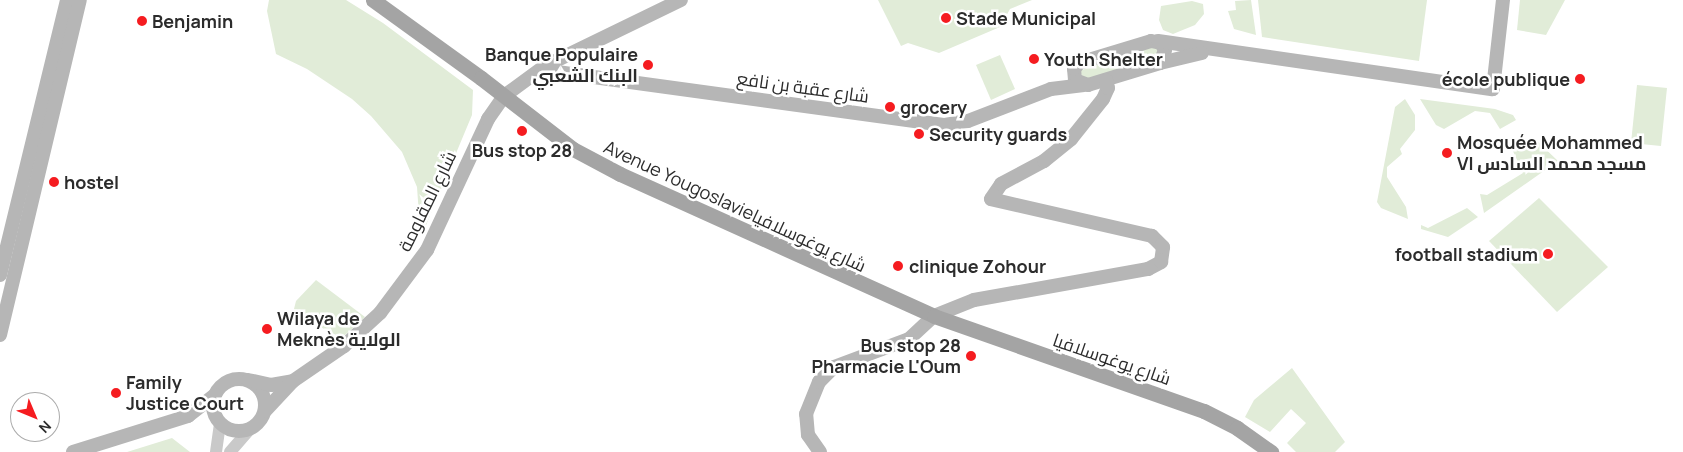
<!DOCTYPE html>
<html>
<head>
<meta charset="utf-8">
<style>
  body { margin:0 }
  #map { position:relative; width:1683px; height:452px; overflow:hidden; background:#fff; font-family:Manrope,Cairo,sans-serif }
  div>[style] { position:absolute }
  .green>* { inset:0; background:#e1ecd8 }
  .tertiary>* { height:12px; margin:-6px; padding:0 6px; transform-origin:6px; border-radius:6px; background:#c9c9c9 }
  .secondary>* { height:14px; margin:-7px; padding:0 7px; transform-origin:7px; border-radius:7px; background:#b6b6b6 }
  .secondary>.ring { margin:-7px; padding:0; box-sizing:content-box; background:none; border:14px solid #b6b6b6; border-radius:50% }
  .primary>* { height:15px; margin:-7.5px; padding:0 7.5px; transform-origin:7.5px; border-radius:7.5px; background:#a4a4a4 }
  .dots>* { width:14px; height:14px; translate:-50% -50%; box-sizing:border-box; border:2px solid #fff; border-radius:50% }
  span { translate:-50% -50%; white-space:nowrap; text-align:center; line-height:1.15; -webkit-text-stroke:5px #fff; paint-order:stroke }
  .poi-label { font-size:18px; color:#2c2c2c; font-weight:700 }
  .left { translate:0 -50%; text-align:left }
  .right { translate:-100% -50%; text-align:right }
  .street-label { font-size:18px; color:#2c2c2c }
  .north { position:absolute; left:10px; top:392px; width:50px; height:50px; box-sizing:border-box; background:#fff; border:1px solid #ababab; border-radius:50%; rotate:135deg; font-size:14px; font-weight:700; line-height:20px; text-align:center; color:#2c2c2c }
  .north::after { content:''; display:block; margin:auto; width:18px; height:22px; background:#f51c20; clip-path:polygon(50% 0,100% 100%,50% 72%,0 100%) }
</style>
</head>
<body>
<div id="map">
  <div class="green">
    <div style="clip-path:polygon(269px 0,346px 0,383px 23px,473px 90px,472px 115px,424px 230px,420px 230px,417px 187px,402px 152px,371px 116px,352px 99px,307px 69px,276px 54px,267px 11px)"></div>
    <div style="clip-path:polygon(878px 0,1032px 0,1010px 9px,1000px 27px,939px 53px,908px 43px,901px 46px)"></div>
    <div style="clip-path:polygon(1251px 0,1256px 35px,1234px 29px,1228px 11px,1236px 10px,1235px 1px)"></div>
    <div style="clip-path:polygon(1258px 0,1427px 0,1419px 61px,1262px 37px)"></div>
    <div style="clip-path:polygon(1520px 0,1565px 0,1546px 35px,1517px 30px)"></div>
    <div style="clip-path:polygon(1192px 1px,1203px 4px,1204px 14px,1195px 25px,1173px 34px,1163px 30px,1159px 20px,1161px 6px)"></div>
    <div style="clip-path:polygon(1152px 46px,1157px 47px,1159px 56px,1085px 80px,1079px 71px)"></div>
    <div style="clip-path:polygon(1000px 55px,1015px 89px,991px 100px,976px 65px)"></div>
    <div style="clip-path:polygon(1637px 85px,1667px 88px,1661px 146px,1631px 143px)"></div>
    <div style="clip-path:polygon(1405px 99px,1415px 115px,1415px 130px,1400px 149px,1402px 154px,1387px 167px,1387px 177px,1406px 207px,1408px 219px,1381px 208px,1377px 202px,1395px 107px)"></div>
    <div style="clip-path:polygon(1420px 99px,1495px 109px,1513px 115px,1516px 120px,1500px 129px,1490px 113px,1475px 111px,1444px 129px,1436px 125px)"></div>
    <div style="clip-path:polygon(1533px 137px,1558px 161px,1484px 213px,1480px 194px,1487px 195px,1523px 173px,1512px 149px)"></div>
    <div style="clip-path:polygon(1539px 198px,1608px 267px,1557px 312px,1489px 241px)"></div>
    <div style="clip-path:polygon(1467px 208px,1478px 217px,1448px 237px,1421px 229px,1421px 225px,1428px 228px)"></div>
    <div style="clip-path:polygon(316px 280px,365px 317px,345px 335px,338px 336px,299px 316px,294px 309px,296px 301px)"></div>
    <div style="clip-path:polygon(1292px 368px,1345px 442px,1335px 452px,1296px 452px,1287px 443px,1306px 423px,1291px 409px,1270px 432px,1245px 417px,1254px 400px)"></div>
    <div style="clip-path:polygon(172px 438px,190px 452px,127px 452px)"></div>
  </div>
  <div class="tertiary">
    <div style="left:216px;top:452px;width:29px;rotate:-82deg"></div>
    <div style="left:230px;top:452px;width:32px;rotate:-49deg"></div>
  </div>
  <div class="secondary">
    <div style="left:1151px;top:41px;width:10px;rotate:11deg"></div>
    <div style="left:1161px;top:43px;width:8px;rotate:60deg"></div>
    <div style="left:1165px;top:50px;width:14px;rotate:111deg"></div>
    <div style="left:1160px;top:63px;width:75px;rotate:163deg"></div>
    <div style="left:1088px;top:85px;width:14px;rotate:-159deg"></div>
    <div style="left:1075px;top:80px;width:11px;rotate:-95deg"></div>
    <div style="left:1074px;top:69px;width:8px;rotate:-50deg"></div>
    <div style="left:1079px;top:63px;width:75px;rotate:-17deg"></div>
    <div style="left:1158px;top:41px;width:338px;rotate:8.2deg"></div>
    <div style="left:1493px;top:89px;width:90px;rotate:-83.6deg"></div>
    <div style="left:1160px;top:63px;width:43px;rotate:-13.4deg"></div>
    <div style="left:545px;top:66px;width:13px;rotate:27deg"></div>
    <div style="left:557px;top:72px;width:392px;rotate:7.8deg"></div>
    <div style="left:945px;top:125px;width:23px;rotate:-10deg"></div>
    <div style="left:968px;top:121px;width:89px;rotate:-21.1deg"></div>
    <div style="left:1051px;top:89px;width:33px;rotate:-7deg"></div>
    <div style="left:0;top:275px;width:283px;rotate:-76.3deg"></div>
    <div style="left:0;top:335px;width:344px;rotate:-76.6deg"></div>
    <div class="ring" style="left:213px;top:379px;width:38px;height:38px"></div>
    <div style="left:248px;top:380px;width:24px;rotate:12deg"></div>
    <div style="left:271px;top:385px;width:22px;rotate:-10deg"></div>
    <div style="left:293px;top:381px;width:62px;rotate:-34.5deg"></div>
    <div style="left:344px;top:346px;width:49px;rotate:-42.5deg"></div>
    <div style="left:380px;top:313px;width:79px;rotate:-53.3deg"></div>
    <div style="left:427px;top:250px;width:145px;rotate:-65deg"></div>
    <div style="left:488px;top:119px;width:28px;rotate:-55deg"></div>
    <div style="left:504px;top:96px;width:51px;rotate:-36.2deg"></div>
    <div style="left:545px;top:66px;width:151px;rotate:-25.9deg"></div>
    <div style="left:265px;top:411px;width:40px;rotate:-47deg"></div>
    <div style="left:73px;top:452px;width:121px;rotate:-17.4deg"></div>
    <div style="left:188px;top:416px;width:34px;rotate:-38deg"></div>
    <div style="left:820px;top:452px;width:21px;rotate:-125deg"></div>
    <div style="left:808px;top:435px;width:21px;rotate:-95deg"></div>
    <div style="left:806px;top:414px;width:35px;rotate:-68deg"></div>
    <div style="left:819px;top:382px;width:21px;rotate:-45deg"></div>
    <div style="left:834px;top:367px;width:80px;rotate:-20.5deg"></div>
    <div style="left:909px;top:339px;width:34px;rotate:-43deg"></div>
    <div style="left:934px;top:316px;width:43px;rotate:-21.8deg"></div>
    <div style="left:974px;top:300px;width:177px;rotate:-10.1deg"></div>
    <div style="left:1148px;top:269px;width:15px;rotate:-28deg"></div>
    <div style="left:1161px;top:262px;width:15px;rotate:-82deg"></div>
    <div style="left:1163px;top:247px;width:16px;rotate:-135deg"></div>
    <div style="left:1152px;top:236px;width:165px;rotate:-167.1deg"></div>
    <div style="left:991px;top:199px;width:18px;rotate:-56deg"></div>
    <div style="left:1001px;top:184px;width:49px;rotate:-28.1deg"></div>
    <div style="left:1044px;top:161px;width:35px;rotate:-39deg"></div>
    <div style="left:1071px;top:139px;width:51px;rotate:-51.3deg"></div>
    <div style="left:1103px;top:99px;width:12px;rotate:-66deg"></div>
    <div style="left:1108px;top:88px;width:8px;rotate:-104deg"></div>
  </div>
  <div class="primary">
    <div style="left:373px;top:0;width:133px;rotate:35.8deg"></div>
    <div style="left:481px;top:78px;width:116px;rotate:37.7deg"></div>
    <div style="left:573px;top:149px;width:53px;rotate:28deg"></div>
    <div style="left:620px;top:174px;width:345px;rotate:24.3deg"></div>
    <div style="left:934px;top:316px;width:286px;rotate:19.4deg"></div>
    <div style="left:1204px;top:411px;width:37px;rotate:27deg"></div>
    <div style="left:1237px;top:428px;width:42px;rotate:35.2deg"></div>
  </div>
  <div class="dots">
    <div style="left:946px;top:18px;background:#f51c20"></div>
    <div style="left:142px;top:21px;background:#f51c20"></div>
    <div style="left:1034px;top:59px;background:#f51c20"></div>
    <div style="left:648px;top:65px;background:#f51c20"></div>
    <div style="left:1580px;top:79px;background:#f51c20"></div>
    <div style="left:890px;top:107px;background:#f51c20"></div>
    <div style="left:522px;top:131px;background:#f51c20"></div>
    <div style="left:919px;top:134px;background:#f51c20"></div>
    <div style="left:1447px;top:153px;background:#f51c20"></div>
    <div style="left:54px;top:182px;background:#f51c20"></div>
    <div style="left:1548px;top:254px;background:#f51c20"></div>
    <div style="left:898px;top:266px;background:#f51c20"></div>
    <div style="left:267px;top:329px;background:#f51c20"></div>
    <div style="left:971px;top:356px;background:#f51c20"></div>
    <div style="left:116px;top:393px;background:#f51c20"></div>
  </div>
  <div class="poi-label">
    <span class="left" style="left:956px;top:18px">Stade Municipal</span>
    <span class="left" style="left:152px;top:21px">Benjamin</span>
    <span class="right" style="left:638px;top:65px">Banque Populaire<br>البنك الشعبي</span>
    <span class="left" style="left:1044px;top:59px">Youth Shelter</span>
    <span class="right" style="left:1570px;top:79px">école publique</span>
    <span class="left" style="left:900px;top:107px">grocery</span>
    <span class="left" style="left:929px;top:134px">Security guards</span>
    <span class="left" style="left:1457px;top:153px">Mosquée Mohammed<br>VI مسجد محمد السادس</span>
    <span style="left:522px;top:150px">Bus stop 28</span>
    <span class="left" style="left:64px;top:182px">hostel</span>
    <span class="right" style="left:1538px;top:254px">football stadium</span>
    <span class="left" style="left:909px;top:266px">clinique Zohour</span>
    <span class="left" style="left:277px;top:329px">Wilaya de<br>Meknès الولاية</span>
    <span class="right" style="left:961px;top:356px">Bus stop 28<br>Pharmacie L'Oum</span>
    <span class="left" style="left:126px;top:393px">Family<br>Justice Court</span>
  </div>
  <div class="street-label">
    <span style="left:803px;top:87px;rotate:8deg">شارع عقبة بن نافع</span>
    <span style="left:427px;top:201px;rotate:-64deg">شارع المقاومة</span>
    <span style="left:735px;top:206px;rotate:25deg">Avenue Yougoslavieشارع يوغوسلافيا</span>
    <span style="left:1112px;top:359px;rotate:19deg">شارع يوغوسلافيا</span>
  </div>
  <div class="north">N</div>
</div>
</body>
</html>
